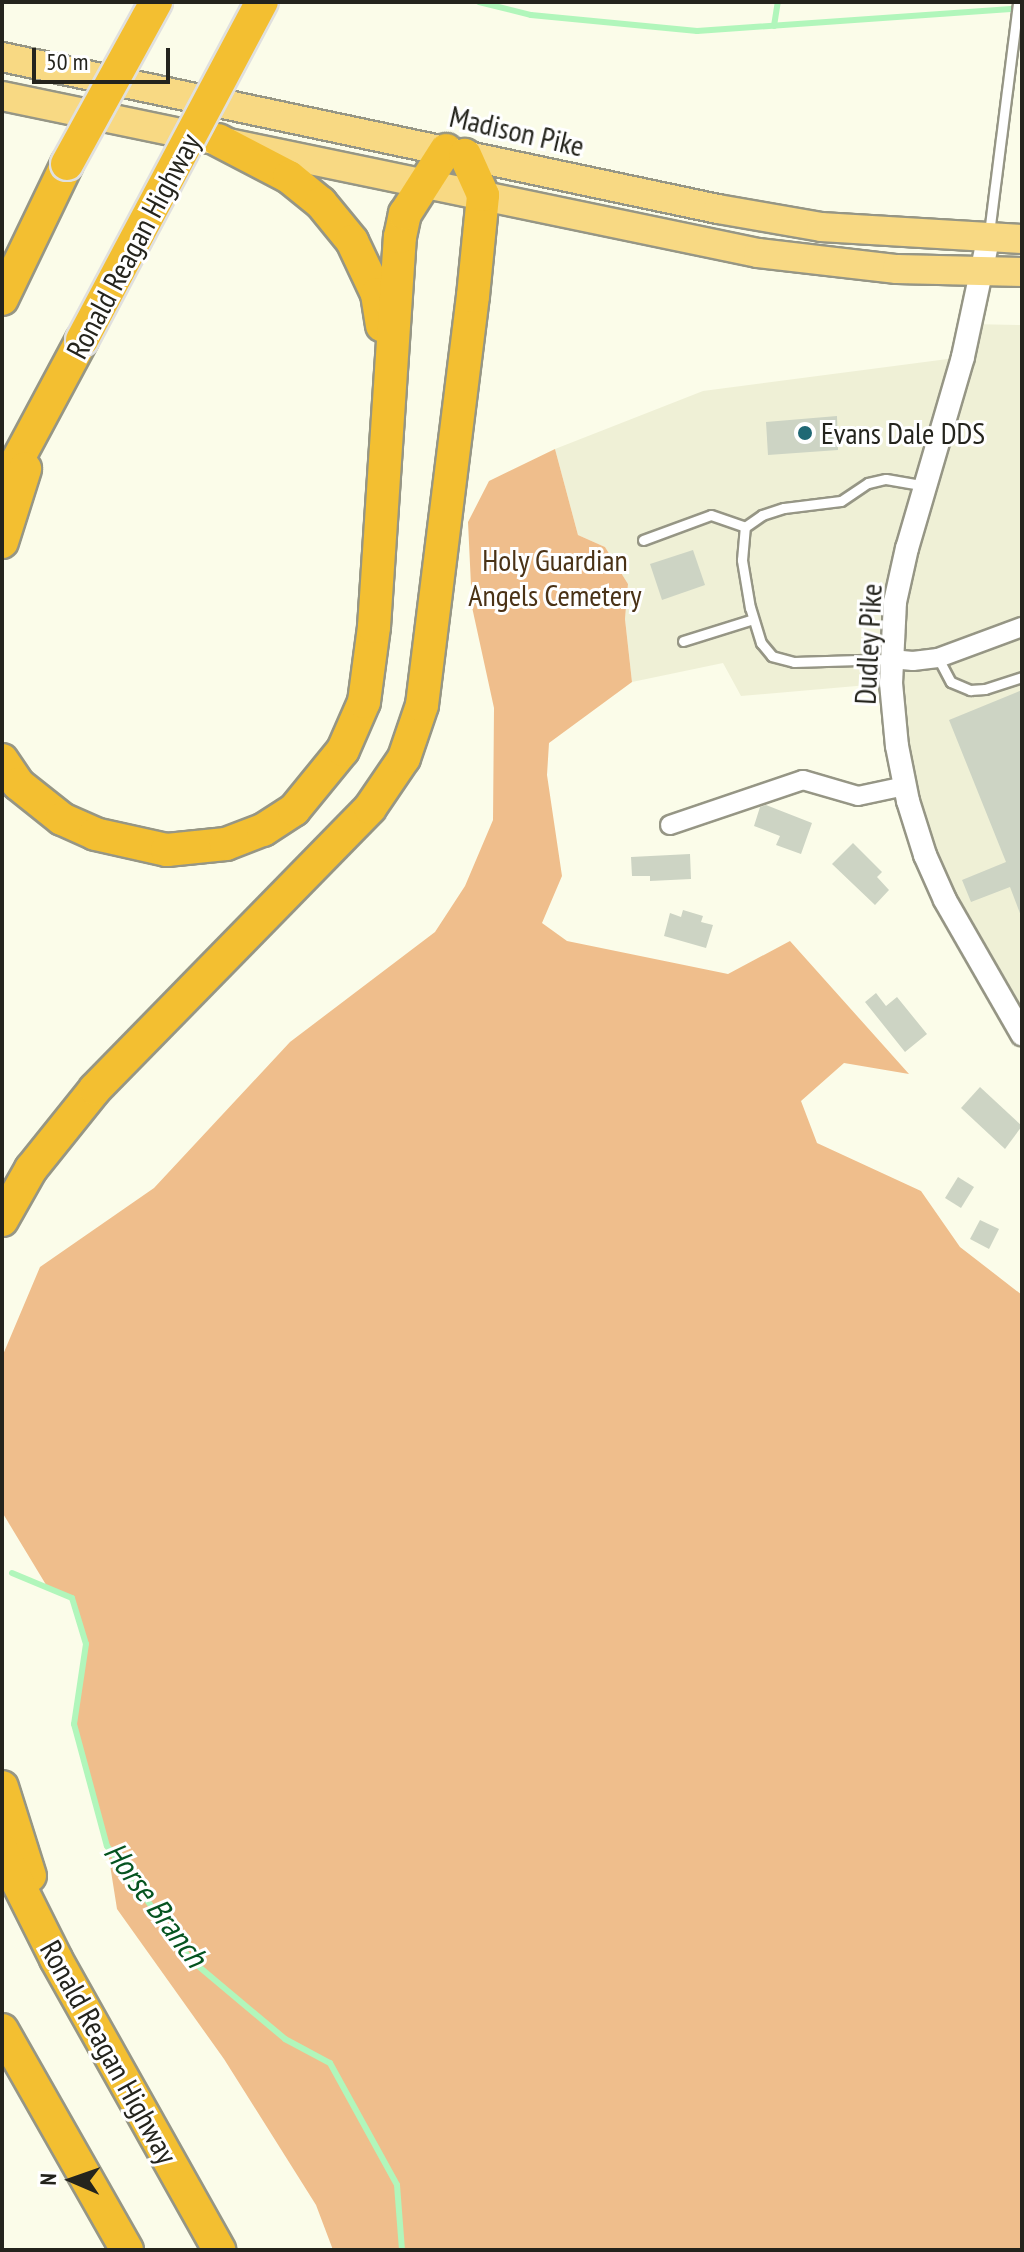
<!DOCTYPE html>
<html>
<head>
<meta charset="utf-8">
<style>
  body { margin:0 }
  #map { position:relative; width:1024px; height:2252px; overflow:hidden; background:#fbfce9; font-family:"PT Sans Narrow",sans-serif }
  div>[style] { position:absolute }
  .built>* { inset:0; background:#eff0d6 }
  .green>* { inset:0; background:#efbe8c }
  .stream>* { height:6px; margin:-3px; padding:0 3px; transform-origin:3px; border-radius:3px; background:#b1f6bb }
  .building>* { inset:0; background:#cdd4c4 }
  .roads { filter:drop-shadow(2px 0 #969685) drop-shadow(-2px 0 #969685) drop-shadow(0 2px #969685) drop-shadow(0 -2px #969685) }
  .service>* { height:9px; margin:-4.5px; padding:0 4.5px; transform-origin:4.5px; border-radius:4.5px; background:#fff }
  .minor>* { height:18px; margin:-9px; padding:0 9px; transform-origin:9px; border-radius:9px; background:#fff }
  .tertiary>* { height:22px; margin:-11px; padding:0 11px; transform-origin:11px; border-radius:11px; background:#fff }
  .primary>* { height:28px; margin:-14px; padding:0 14px; transform-origin:14px; border-radius:14px; background:#f8d983 }
  .motorway>* { height:32px; margin:-16px; padding:0 16px; transform-origin:16px; border-radius:16px; background:#f3bf31 }
  .bridges { filter:drop-shadow(2px 0 #e0e0df) drop-shadow(-2px 0 #e0e0df) drop-shadow(0 2px #e0e0df) drop-shadow(0 -2px #e0e0df) }
  .motorway-bridge>* { height:32px; margin:-16px; padding:0 16px; transform-origin:16px; border-radius:16px; background:#f3bf31 }
  .dots>* { width:22px; height:22px; translate:-50% -50%; box-sizing:border-box; border:4px solid #fff; border-radius:50% }
  span { translate:-50% -50%; white-space:nowrap; text-align:center; line-height:1.15; -webkit-text-stroke:6px #fff; paint-order:stroke }
  .street-label { font-size:30px; color:#24241d }
  .poi-label { font-size:30px; color:#24241d }
  .left { translate:0 -50%; text-align:left }
  .park-label { font-size:30px; color:#4a3216 }
  .water-label { font-size:32px; color:#055420; font-style:italic }
  .frame { position:absolute; inset:0; border:4px solid #24241d; pointer-events:none }
  .north { position:absolute; left:32px; top:2140px; width:80px; height:80px; -webkit-text-stroke:6px #fff; paint-order:stroke; rotate:272deg; font-size:22px; font-weight:700; line-height:32px; text-align:center; color:#24241d }
  .north::after { content:''; display:block; margin:auto; width:28px; height:36px; background:#24241d; clip-path:polygon(50% 0,100% 100%,50% 72%,0 100%) }
  .scale { position:absolute; left:32px; top:48px; width:138px; height:36px; box-sizing:border-box; border:4px solid #24241d; border-top:0; padding-left:10px; font-size:24px; line-height:28px; white-space:nowrap; color:#24241d; -webkit-text-stroke:6px #fff; paint-order:stroke }
</style>
</head>
<body>
<div id="map">
  <div class="built">
    <div style="clip-path:polygon(970px 324px,1022px 325px,1022px 1034px,925px 855px,891px 683px,741px 696px,723px 663px,632px 682px,625px 619px,628px 584px,605px 547px,578px 535px,555px 449px,703px 391px,963px 357px)"></div>
  </div>
  <div class="green">
    <div style="clip-path:polygon(555px 449px,578px 535px,605px 547px,628px 584px,625px 619px,632px 682px,549px 743px,547px 775px,562px 876px,542px 923px,567px 941px,728px 974px,790px 941px,909px 1074px,844px 1063px,801px 1101px,817px 1143px,921px 1191px,960px 1247px,1022px 1295px,1022px 2250px,333px 2250px,316px 2205px,224px 2059px,117px 1909px,107px 1846px,74px 1724px,86px 1644px,72px 1598px,48px 1588px,2px 1512px,2px 1357px,40px 1267px,154px 1188px,290px 1042px,435px 932px,465px 886px,493px 820px,494px 708px,472px 607px,468px 522px,489px 481px)"></div>
  </div>
  <div class="stream">
    <div style="left:479px;top:2px;width:54px;rotate:14deg"></div>
    <div style="left:531px;top:15px;width:167px;rotate:5.5deg"></div>
    <div style="left:697px;top:31px;width:326px;rotate:-4deg"></div>
    <div style="left:774px;top:26px;width:24px;rotate:-81deg"></div>
    <div style="left:12px;top:1573px;width:65px;rotate:22.6deg"></div>
    <div style="left:72px;top:1598px;width:48px;rotate:73.1deg"></div>
    <div style="left:86px;top:1644px;width:81px;rotate:98.5deg"></div>
    <div style="left:74px;top:1724px;width:126px;rotate:74.9deg"></div>
    <div style="left:107px;top:1846px;width:142px;rotate:53.6deg"></div>
    <div style="left:191px;top:1960px;width:123px;rotate:40deg"></div>
    <div style="left:285px;top:2039px;width:51px;rotate:28.1deg"></div>
    <div style="left:330px;top:2063px;width:139px;rotate:61.2deg"></div>
    <div style="left:397px;top:2185px;width:65px;rotate:85.6deg"></div>
  </div>
  <div class="building">
    <div style="clip-path:polygon(837px 416px,838px 450px,768px 455px,766px 422px)"></div>
    <div style="clip-path:polygon(693px 550px,705px 585px,662px 600px,650px 564px)"></div>
    <div style="clip-path:polygon(1022px 690px,1022px 916px,1021px 916px,1010px 887px,971px 902px,962px 880px,1006px 862px,949px 720px)"></div>
    <div style="clip-path:polygon(766px 805px,812px 823px,801px 854px,776px 845px,780px 836px,754px 826px,760px 807px)"></div>
    <div style="clip-path:polygon(853px 843px,882px 872px,877px 877px,889px 890px,875px 905px,832px 864px)"></div>
    <div style="clip-path:polygon(690px 854px,691px 879px,650px 881px,650px 876px,632px 876px,631px 857px)"></div>
    <div style="clip-path:polygon(683px 910px,703px 916px,701px 922px,713px 925px,706px 948px,664px 936px,670px 913px,681px 917px)"></div>
    <div style="clip-path:polygon(876px 993px,886px 1006px,897px 997px,927px 1034px,905px 1052px,865px 1002px)"></div>
    <div style="clip-path:polygon(980px 1087px,1022px 1126px,1005px 1149px,961px 1108px)"></div>
    <div style="clip-path:polygon(958px 1177px,974px 1187px,961px 1208px,945px 1198px)"></div>
    <div style="clip-path:polygon(980px 1220px,999px 1229px,989px 1249px,970px 1239px)"></div>
  </div>
  <div class="roads">
    <div class="service">
      <div style="left:989px;top:233px;width:233px;rotate:-82.8deg"></div>
      <div style="left:643px;top:540px;width:72px;rotate:-20.2deg"></div>
      <div style="left:711px;top:515px;width:36px;rotate:19deg"></div>
      <div style="left:683px;top:641px;width:73px;rotate:-17.4deg"></div>
      <div style="left:938px;top:658px;width:27px;rotate:62deg"></div>
      <div style="left:951px;top:682px;width:21px;rotate:23deg"></div>
      <div style="left:970px;top:690px;width:15px;rotate:-4deg"></div>
      <div style="left:985px;top:689px;width:39px;rotate:-18deg"></div>
      <div style="left:891px;top:659px;width:97px;rotate:178.2deg"></div>
      <div style="left:794px;top:662px;width:23px;rotate:-165deg"></div>
      <div style="left:772px;top:656px;width:17px;rotate:-130deg"></div>
      <div style="left:761px;top:643px;width:37px;rotate:-107deg"></div>
      <div style="left:750px;top:608px;width:49px;rotate:-99.5deg"></div>
      <div style="left:742px;top:560px;width:33px;rotate:-85deg"></div>
      <div style="left:745px;top:527px;width:21px;rotate:-35deg"></div>
      <div style="left:762px;top:515px;width:23px;rotate:-18deg"></div>
      <div style="left:784px;top:508px;width:57px;rotate:-7deg"></div>
      <div style="left:841px;top:501px;width:32px;rotate:-34deg"></div>
      <div style="left:868px;top:483px;width:18px;rotate:-13deg"></div>
      <div style="left:886px;top:479px;width:41px;rotate:9.9deg"></div>
    </div>
    <div class="minor">
      <div style="left:891px;top:659px;width:22px;rotate:5deg"></div>
      <div style="left:913px;top:661px;width:25px;rotate:-7deg"></div>
      <div style="left:938px;top:658px;width:90px;rotate:-20.3deg"></div>
      <div style="left:670px;top:825px;width:140px;rotate:-18.7deg"></div>
      <div style="left:803px;top:780px;width:57px;rotate:16.2deg"></div>
      <div style="left:858px;top:796px;width:48px;rotate:-12deg"></div>
    </div>
    <div class="tertiary">
      <div style="left:988px;top:240px;width:120px;rotate:102.1deg"></div>
      <div style="left:963px;top:357px;width:199px;rotate:106.3deg"></div>
      <div style="left:907px;top:548px;width:55px;rotate:102.5deg"></div>
      <div style="left:895px;top:602px;width:81px;rotate:92.8deg"></div>
      <div style="left:891px;top:683px;width:63px;rotate:84.6deg"></div>
      <div style="left:897px;top:746px;width:56px;rotate:78.7deg"></div>
      <div style="left:908px;top:801px;width:57px;rotate:72.5deg"></div>
      <div style="left:925px;top:855px;width:49px;rotate:66deg"></div>
      <div style="left:945px;top:900px;width:155px;rotate:60.1deg"></div>
    </div>
    <div class="primary">
      <div style="left:2px;top:57px;width:732px;rotate:11.99deg"></div>
      <div style="left:718px;top:209px;width:105px;rotate:9.9deg"></div>
      <div style="left:821px;top:227px;width:201px;rotate:3.4deg"></div>
      <div style="left:2px;top:96px;width:772px;rotate:11.73deg"></div>
      <div style="left:758px;top:253px;width:140px;rotate:6.6deg"></div>
      <div style="left:897px;top:269px;width:125px;rotate:1.4deg"></div>
    </div>
    <div class="motorway">
      <div style="left:218px;top:140px;width:80px;rotate:27.5deg"></div>
      <div style="left:289px;top:177px;width:41px;rotate:39.1deg"></div>
      <div style="left:321px;top:203px;width:49px;rotate:50.8deg"></div>
      <div style="left:352px;top:241px;width:59px;rotate:64.7deg"></div>
      <div style="left:377px;top:294px;width:32px;rotate:81deg"></div>
      <div style="left:2px;top:299px;width:150px;rotate:-64.3deg"></div>
      <div style="left:2px;top:489px;width:169px;rotate:-61.8deg"></div>
      <div style="left:2px;top:542px;width:77px;rotate:-72.5deg"></div>
      <div style="left:2px;top:760px;width:29px;rotate:56deg"></div>
      <div style="left:18px;top:784px;width:56px;rotate:38.5deg"></div>
      <div style="left:62px;top:819px;width:36px;rotate:24deg"></div>
      <div style="left:95px;top:834px;width:74px;rotate:12.5deg"></div>
      <div style="left:167px;top:850px;width:59px;rotate:-5.8deg"></div>
      <div style="left:226px;top:844px;width:40px;rotate:-21deg"></div>
      <div style="left:263px;top:830px;width:37px;rotate:-33deg"></div>
      <div style="left:294px;top:810px;width:77px;rotate:-50.8deg"></div>
      <div style="left:343px;top:750px;width:52px;rotate:-66.4deg"></div>
      <div style="left:364px;top:702px;width:76px;rotate:-82.4deg"></div>
      <div style="left:374px;top:627px;width:391px;rotate:-86.2deg"></div>
      <div style="left:400px;top:237px;width:24px;rotate:-78deg"></div>
      <div style="left:405px;top:214px;width:76px;rotate:-57.4deg"></div>
      <div style="left:2px;top:1220px;width:59px;rotate:-60.4deg"></div>
      <div style="left:31px;top:1169px;width:102px;rotate:-51.3deg"></div>
      <div style="left:95px;top:1089px;width:393px;rotate:-45.6deg"></div>
      <div style="left:370px;top:808px;width:60px;rotate:-55.8deg"></div>
      <div style="left:404px;top:758px;width:56px;rotate:-71.2deg"></div>
      <div style="left:422px;top:705px;width:412px;rotate:-82.9deg"></div>
      <div style="left:473px;top:296px;width:101px;rotate:-84.3deg"></div>
      <div style="left:483px;top:195px;width:44px;rotate:-114.2deg"></div>
      <div style="left:2px;top:1787px;width:93px;rotate:72.5deg"></div>
      <div style="left:2px;top:1851px;width:121px;rotate:63.4deg"></div>
      <div style="left:56px;top:1959px;width:334px;rotate:60.7deg"></div>
      <div style="left:2px;top:2030px;width:253px;rotate:60.4deg"></div>
    </div>
  </div>
  <div class="bridges">
    <div class="motorway-bridge">
      <div style="left:67px;top:164px;width:185px;rotate:-61.2deg"></div>
      <div style="left:82px;top:340px;width:383px;rotate:-62deg"></div>
    </div>
  </div>
  <div class="dots">
    <div style="left:805px;top:433px;background:#1f6874"></div>
  </div>
  <div class="street-label">
    <span style="left:517px;top:131px;rotate:13deg">Madison Pike</span>
    <span style="left:133px;top:246px;rotate:-62deg">Ronald Reagan Highway</span>
    <span style="left:868px;top:644px;rotate:-87deg">Dudley Pike</span>
    <span style="left:109px;top:2052px;rotate:61deg">Ronald Reagan Highway</span>
  </div>
  <div class="poi-label">
    <span class="left" style="left:821px;top:433px">Evans Dale DDS</span>
  </div>
  <div class="park-label">
    <span style="left:555px;top:577px">Holy Guardian<br>Angels Cemetery</span>
  </div>
  <div class="water-label">
    <span style="left:156px;top:1904px;rotate:53deg">Horse Branch</span>
  </div>
  <div class="frame"></div>
  <div class="north">N</div>
  <div class="scale">50 m</div>
</div>
</body>
</html>
